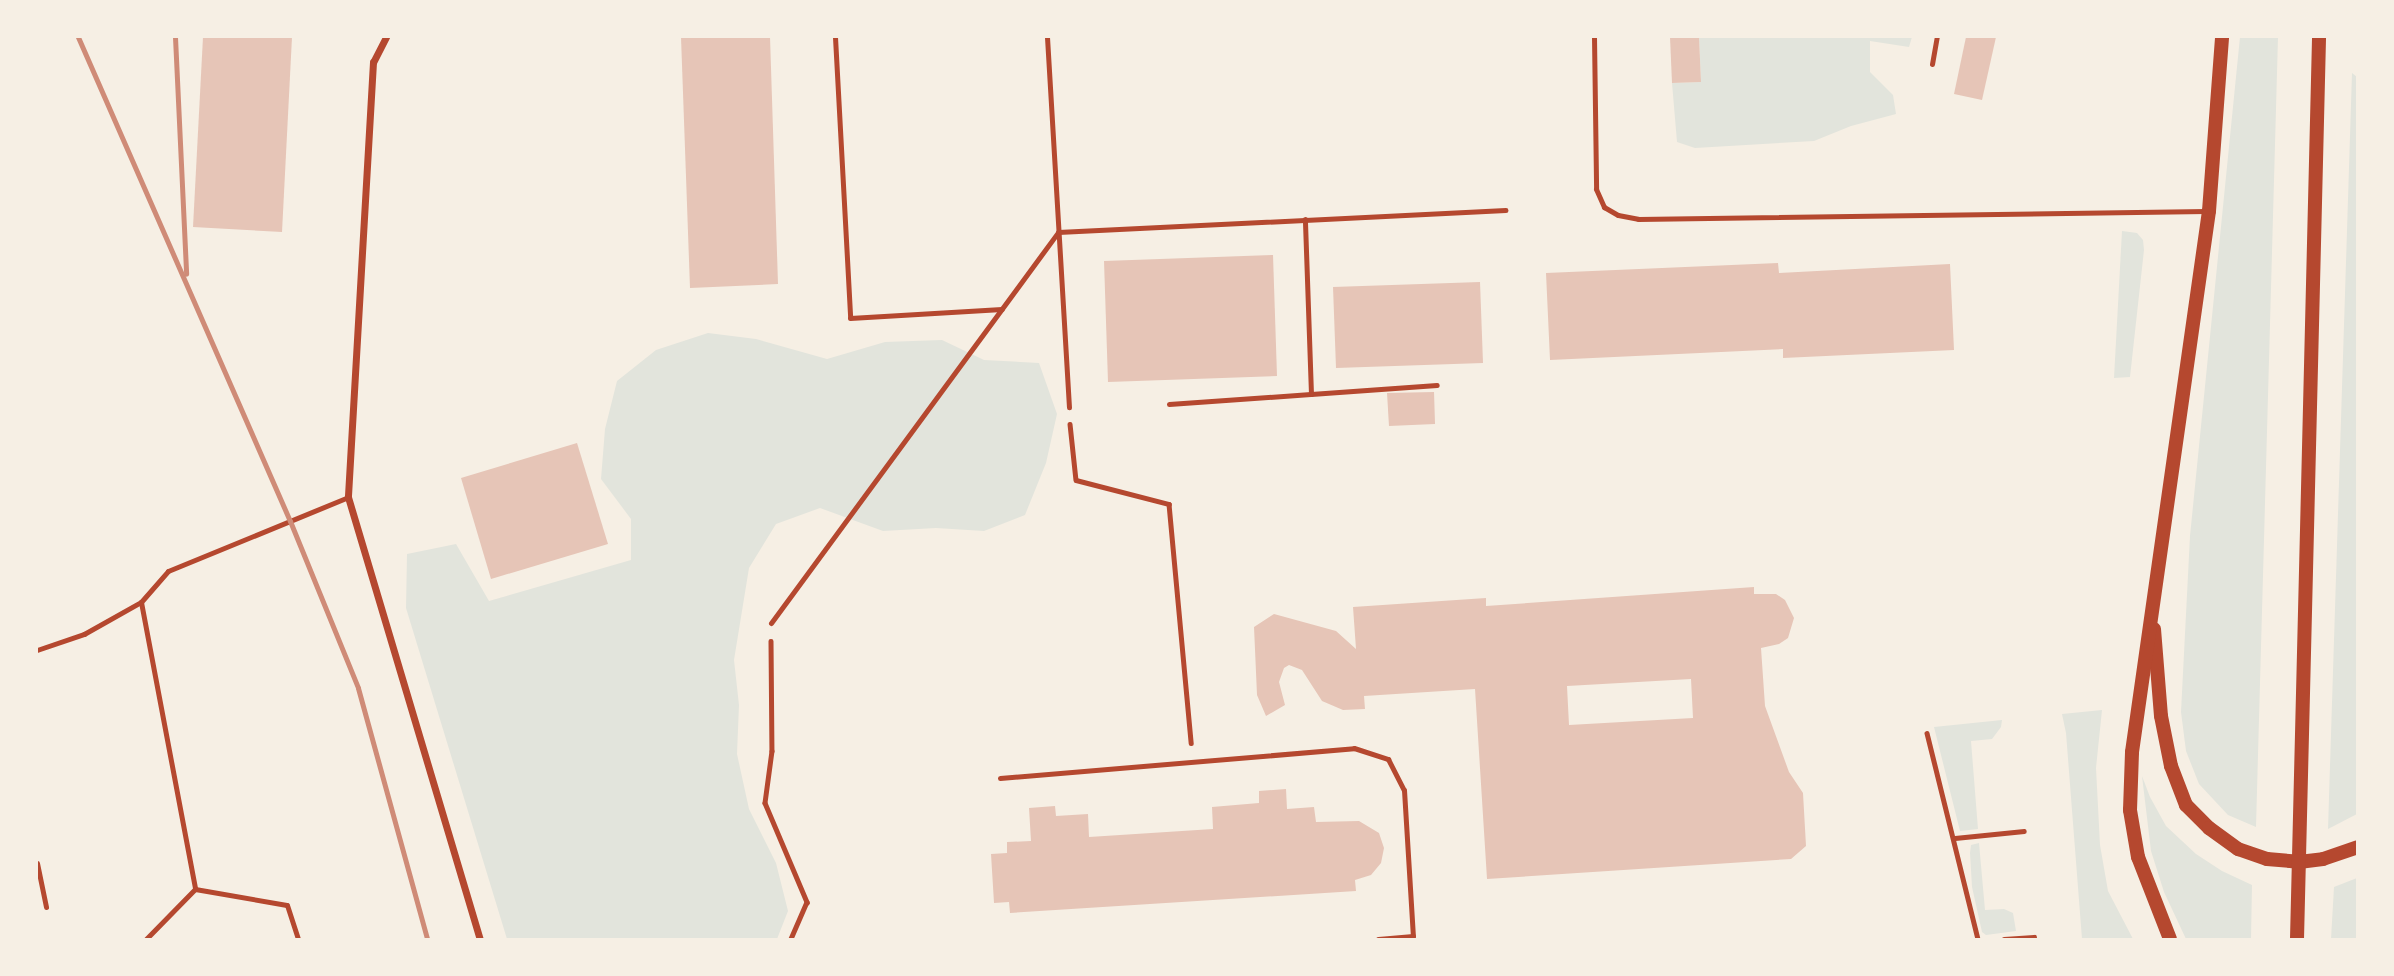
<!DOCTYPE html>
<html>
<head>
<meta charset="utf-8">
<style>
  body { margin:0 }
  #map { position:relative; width:2394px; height:976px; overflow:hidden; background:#f6efe4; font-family:Inter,sans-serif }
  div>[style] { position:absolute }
  .green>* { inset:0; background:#e2e4dc }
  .building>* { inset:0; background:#e6c5b7 }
  .path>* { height:4.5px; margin:-2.25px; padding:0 2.25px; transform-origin:2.25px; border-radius:2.25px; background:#b5482f }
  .service>* { height:5px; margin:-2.5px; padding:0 2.5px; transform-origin:2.5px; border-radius:2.5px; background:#b5482f }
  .minor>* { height:7px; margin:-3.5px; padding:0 3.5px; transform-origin:3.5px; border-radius:3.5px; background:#b5482f }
  .secondary>* { height:14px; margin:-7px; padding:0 7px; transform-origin:7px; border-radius:7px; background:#b5482f }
  .rail>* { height:5px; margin:-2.5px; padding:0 2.5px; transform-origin:2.5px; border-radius:2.5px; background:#cf8b77 }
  span { translate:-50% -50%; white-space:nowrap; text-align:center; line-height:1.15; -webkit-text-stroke:7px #f6efe4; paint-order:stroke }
  .frame { position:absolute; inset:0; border:38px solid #f6efe4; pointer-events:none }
</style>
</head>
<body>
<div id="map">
  <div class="green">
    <div style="clip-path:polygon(1699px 37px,1912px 37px,1909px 47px,1870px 41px,1870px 72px,1893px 95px,1896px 114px,1851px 126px,1814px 141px,1695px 148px,1677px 142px,1672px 83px,1701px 82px)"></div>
    <div style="clip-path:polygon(2240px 37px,2278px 37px,2256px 827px,2228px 815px,2199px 784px,2186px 751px,2181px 712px,2190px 536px)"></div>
    <div style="clip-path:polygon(2352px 73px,2357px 77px,2357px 814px,2328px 829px)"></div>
    <div style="clip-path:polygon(2122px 231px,2137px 233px,2143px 240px,2144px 250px,2130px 377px,2114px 378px)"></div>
    <div style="clip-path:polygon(708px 333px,756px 339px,827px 359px,885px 342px,942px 340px,984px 360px,1039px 363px,1057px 414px,1046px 463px,1025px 515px,984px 531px,936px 528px,883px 531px,820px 508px,776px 524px,749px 568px,734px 660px,739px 705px,737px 754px,749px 809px,776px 863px,788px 911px,777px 939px,507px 939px,406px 608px,407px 554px,456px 544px,489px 601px,631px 560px,631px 519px,601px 479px,605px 429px,617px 381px,656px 350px)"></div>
    <div style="clip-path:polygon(2102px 710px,2096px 768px,2100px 845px,2108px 891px,2133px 939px,2082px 939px,2066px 733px,2062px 714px)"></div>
    <div style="clip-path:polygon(2002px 720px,2001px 727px,1992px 739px,1971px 741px,1978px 829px,1960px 831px,1934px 727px)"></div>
    <div style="clip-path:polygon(2142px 776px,2150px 797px,2166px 826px,2196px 854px,2222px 871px,2252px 885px,2251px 939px,2186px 939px,2164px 892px,2151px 851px)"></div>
    <div style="clip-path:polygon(1979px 843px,1985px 910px,2004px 909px,2013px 913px,2016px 931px,1986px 935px,1982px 932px,1972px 887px,1970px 853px,1971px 845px)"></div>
    <div style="clip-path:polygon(2357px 878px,2357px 939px,2331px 939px,2334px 887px)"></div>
  </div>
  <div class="building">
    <div style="clip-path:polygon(203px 37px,292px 37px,282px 232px,193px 227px)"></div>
    <div style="clip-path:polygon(681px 37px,770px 37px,778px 284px,690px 288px)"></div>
    <div style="clip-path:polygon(1670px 37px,1699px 37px,1701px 82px,1672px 83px)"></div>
    <div style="clip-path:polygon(1966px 37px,1996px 37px,1982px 100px,1954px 94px)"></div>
    <div style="clip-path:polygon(1273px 255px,1277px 376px,1108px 382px,1104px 261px)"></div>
    <div style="clip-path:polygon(1778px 263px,1779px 273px,1950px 264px,1954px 350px,1783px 358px,1783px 349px,1550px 360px,1546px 273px)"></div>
    <div style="clip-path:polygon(1480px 282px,1483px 363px,1336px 368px,1333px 287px)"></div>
    <div style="clip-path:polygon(1434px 392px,1435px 424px,1389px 426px,1387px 393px)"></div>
    <div style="clip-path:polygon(577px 443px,608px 544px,491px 579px,461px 478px)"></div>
    <div style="clip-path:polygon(evenodd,1754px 587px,1754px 594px,1776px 594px,1785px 600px,1794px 618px,1788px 638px,1779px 644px,1761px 648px,1765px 706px,1789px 772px,1803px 793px,1806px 846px,1791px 859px,1487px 879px,1475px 689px,1364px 696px,1365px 709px,1343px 710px,1322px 701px,1302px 670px,1289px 665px,1284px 668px,1279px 682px,1285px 705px,1266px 716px,1257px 695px,1254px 627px,1274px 614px,1336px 631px,1356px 649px,1353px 607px,1486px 598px,1486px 606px,1754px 587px,1691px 679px,1693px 718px,1569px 725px,1567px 686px,1691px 679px)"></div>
    <div style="clip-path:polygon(1286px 789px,1287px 809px,1314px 807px,1316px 822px,1359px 821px,1379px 833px,1384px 848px,1381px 863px,1371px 875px,1355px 880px,1356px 891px,1010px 913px,1009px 902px,994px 903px,991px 854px,1007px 853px,1007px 842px,1031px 841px,1029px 808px,1055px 806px,1056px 816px,1088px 814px,1089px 837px,1213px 829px,1212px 807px,1259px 803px,1259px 791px)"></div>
  </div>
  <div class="path">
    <div style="left:1070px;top:424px;width:56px;rotate:83.9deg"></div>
    <div style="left:1076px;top:480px;width:96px;rotate:14.5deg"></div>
    <div style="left:1169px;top:504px;width:240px;rotate:84.7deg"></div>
    <div style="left:771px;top:641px;width:110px;rotate:89.5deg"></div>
    <div style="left:772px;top:751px;width:52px;rotate:97.7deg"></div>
    <div style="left:765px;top:803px;width:108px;rotate:67deg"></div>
    <div style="left:807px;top:902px;width:40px;rotate:113.4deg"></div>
    <div style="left:1927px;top:733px;width:212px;rotate:76.1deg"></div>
    <div style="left:1955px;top:838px;width:69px;rotate:-5.8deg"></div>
    <div style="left:2004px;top:939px;width:30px;rotate:-4deg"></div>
  </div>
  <div class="service">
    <div style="left:835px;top:37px;width:281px;rotate:86.9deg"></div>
    <div style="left:850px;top:318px;width:152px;rotate:-3.4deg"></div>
    <div style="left:1047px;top:37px;width:371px;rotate:86.6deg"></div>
    <div style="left:1594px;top:37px;width:152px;rotate:89.2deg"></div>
    <div style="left:1596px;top:189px;width:20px;rotate:66deg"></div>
    <div style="left:1604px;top:207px;width:16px;rotate:30deg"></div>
    <div style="left:1618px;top:215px;width:20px;rotate:11deg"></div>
    <div style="left:1638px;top:219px;width:568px;rotate:-0.81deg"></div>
    <div style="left:1932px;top:64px;width:27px;rotate:-80deg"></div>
    <div style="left:1311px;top:394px;width:126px;rotate:-4.1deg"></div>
    <div style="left:1169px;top:404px;width:142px;rotate:-4deg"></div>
    <div style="left:1311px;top:394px;width:175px;rotate:-92deg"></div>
    <div style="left:141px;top:602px;width:292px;rotate:79.3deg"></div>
    <div style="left:195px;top:889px;width:70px;rotate:134.4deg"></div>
    <div style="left:771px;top:623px;width:485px;rotate:-53.7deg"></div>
    <div style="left:1058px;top:232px;width:448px;rotate:-2.8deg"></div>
    <div style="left:37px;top:650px;width:50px;rotate:-18.8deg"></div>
    <div style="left:84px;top:634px;width:65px;rotate:-29.3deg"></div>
    <div style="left:141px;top:602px;width:41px;rotate:-48.9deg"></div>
    <div style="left:168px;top:571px;width:195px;rotate:-22.3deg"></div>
    <div style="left:1000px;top:778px;width:355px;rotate:-4.8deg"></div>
    <div style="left:1354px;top:748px;width:36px;rotate:18deg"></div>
    <div style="left:1388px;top:759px;width:35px;rotate:63deg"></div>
    <div style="left:1404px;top:790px;width:146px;rotate:86.5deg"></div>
    <div style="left:1413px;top:936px;width:35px;rotate:175deg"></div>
    <div style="left:37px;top:863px;width:45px;rotate:78.4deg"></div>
    <div style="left:195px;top:889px;width:93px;rotate:9.9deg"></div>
    <div style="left:287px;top:905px;width:36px;rotate:72deg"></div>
  </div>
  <div class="minor">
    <div style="left:386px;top:37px;width:28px;rotate:117deg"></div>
    <div style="left:373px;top:62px;width:436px;rotate:93.3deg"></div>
    <div style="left:348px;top:497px;width:461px;rotate:73.4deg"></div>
  </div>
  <div class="secondary">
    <div style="left:2154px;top:629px;width:87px;rotate:85.4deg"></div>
    <div style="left:2161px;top:716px;width:51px;rotate:78.7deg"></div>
    <div style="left:2171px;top:766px;width:42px;rotate:69deg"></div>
    <div style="left:2186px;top:805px;width:33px;rotate:45deg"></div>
    <div style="left:2209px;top:828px;width:36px;rotate:36deg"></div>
    <div style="left:2238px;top:849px;width:31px;rotate:19deg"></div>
    <div style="left:2267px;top:859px;width:32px;rotate:5deg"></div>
    <div style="left:2299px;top:862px;width:24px;rotate:-7deg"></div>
    <div style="left:2323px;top:859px;width:36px;rotate:-19deg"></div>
    <div style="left:2170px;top:939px;width:88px;rotate:-111.3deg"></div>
    <div style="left:2138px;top:857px;width:48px;rotate:-99.7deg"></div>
    <div style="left:2130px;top:810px;width:58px;rotate:-88deg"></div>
    <div style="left:2132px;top:752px;width:546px;rotate:-81.9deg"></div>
    <div style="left:2209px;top:211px;width:174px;rotate:-85.7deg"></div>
    <div style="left:2297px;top:939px;width:902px;rotate:-88.6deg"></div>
  </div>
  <div class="rail">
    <div style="left:78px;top:37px;width:528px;rotate:66.35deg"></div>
    <div style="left:290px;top:521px;width:180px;rotate:67.8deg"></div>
    <div style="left:358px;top:688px;width:260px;rotate:74.6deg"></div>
    <div style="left:175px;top:37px;width:237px;rotate:87.3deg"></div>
  </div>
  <div class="frame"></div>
</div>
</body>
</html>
